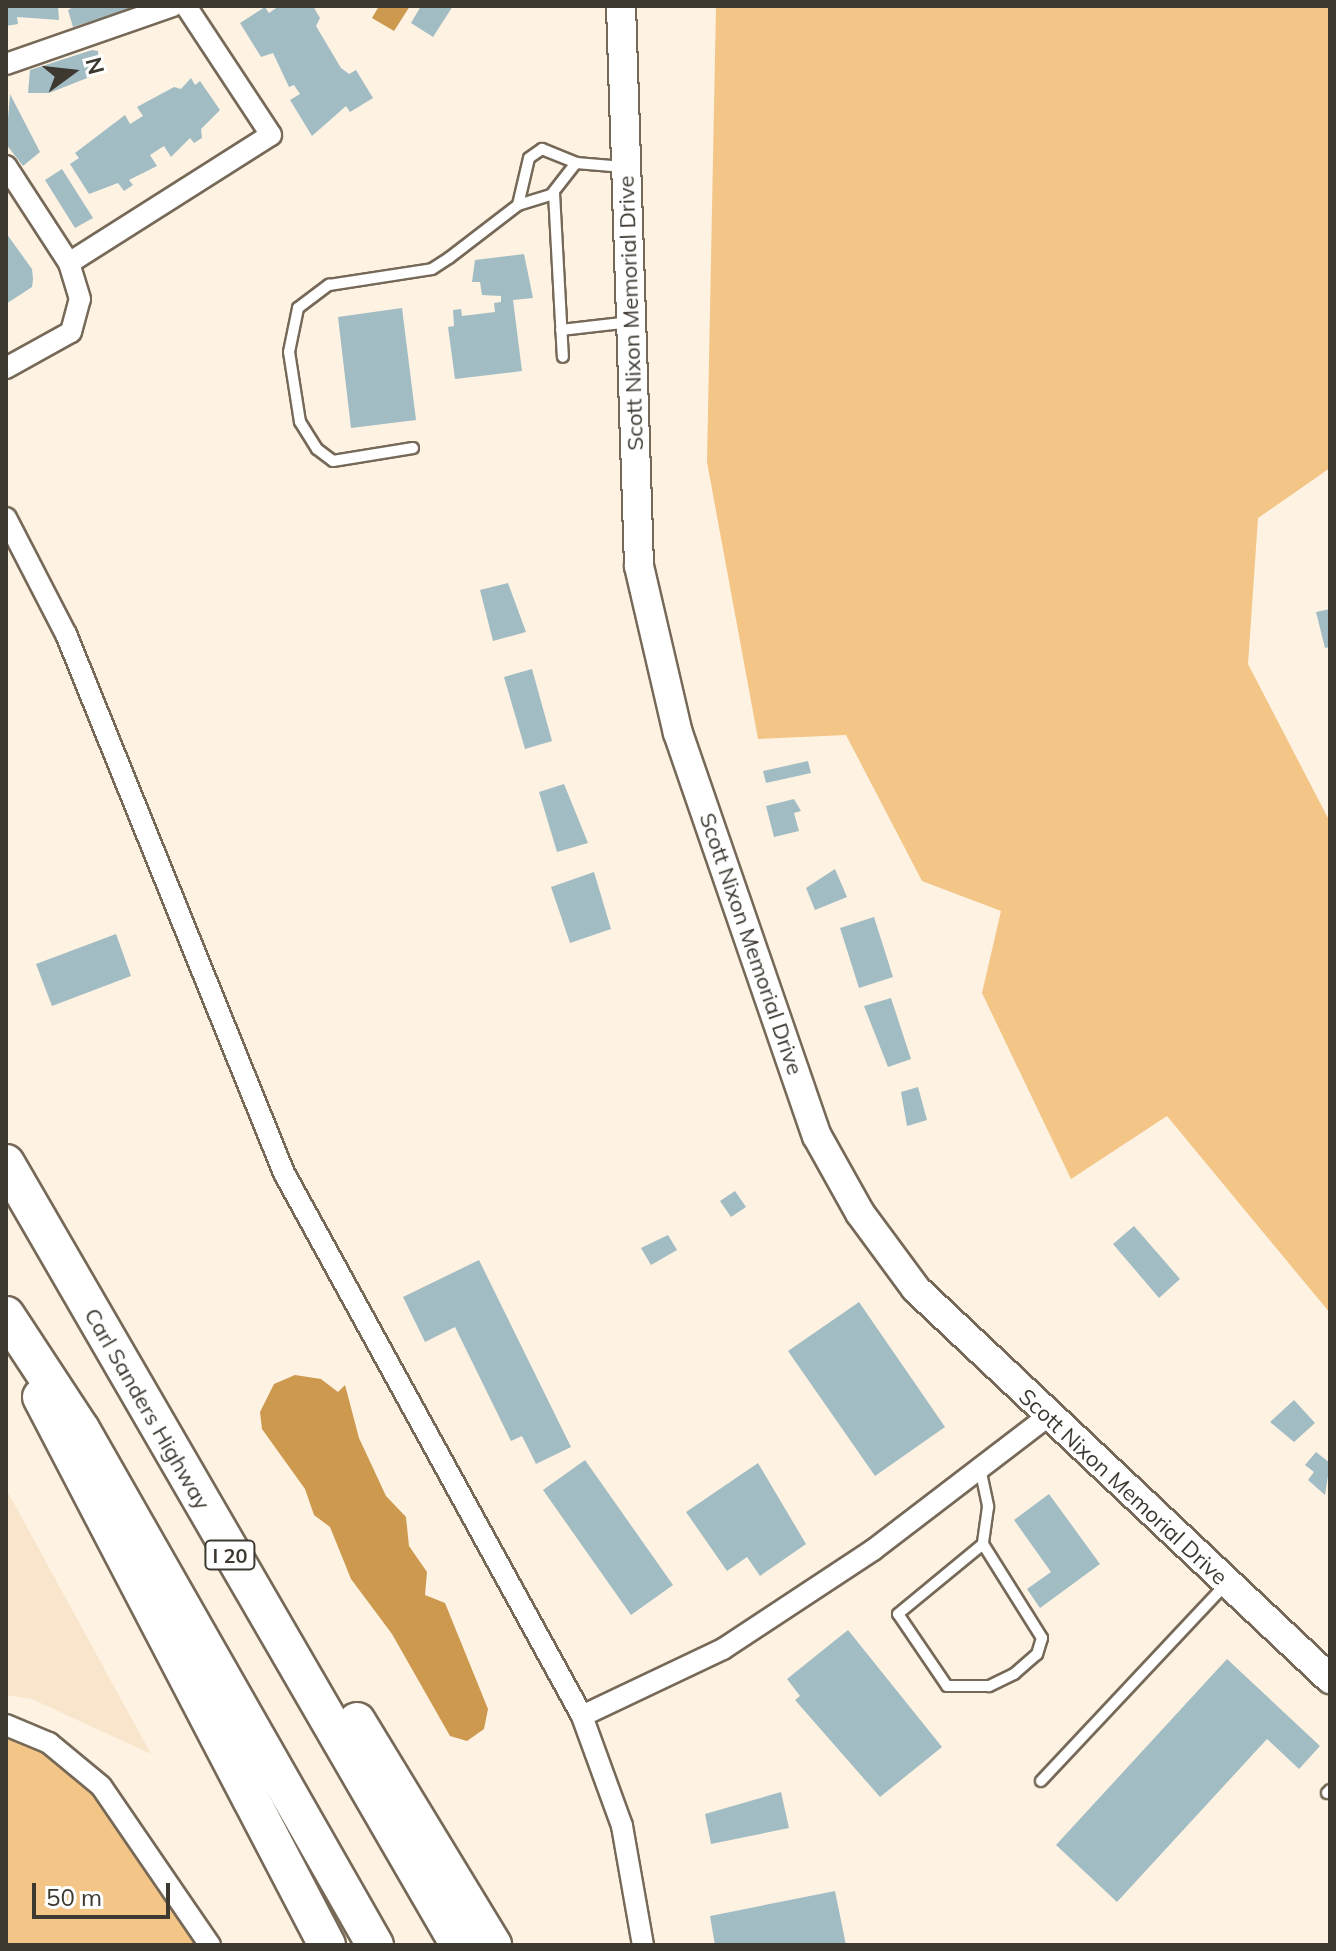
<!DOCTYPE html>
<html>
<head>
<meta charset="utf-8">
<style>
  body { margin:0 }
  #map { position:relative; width:1336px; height:1951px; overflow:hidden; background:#fef2e2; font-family:Mulish,sans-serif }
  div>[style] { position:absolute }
  .built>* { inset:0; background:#f9e5cb }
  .green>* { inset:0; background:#f3c586 }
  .water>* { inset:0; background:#cc994f }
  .building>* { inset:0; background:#a2bcc4 }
  .roads { filter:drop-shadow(2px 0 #766958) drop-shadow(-2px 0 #766958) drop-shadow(0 2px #766958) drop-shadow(0 -2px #766958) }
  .lane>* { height:10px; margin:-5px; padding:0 5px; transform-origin:5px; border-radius:5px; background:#fff }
  .street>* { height:20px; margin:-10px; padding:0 10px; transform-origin:10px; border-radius:10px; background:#fff }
  .secondary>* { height:28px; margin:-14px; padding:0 14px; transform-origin:14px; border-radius:14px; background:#fff }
  .highway>* { height:36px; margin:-18px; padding:0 18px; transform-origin:18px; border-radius:18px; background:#fff }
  span { translate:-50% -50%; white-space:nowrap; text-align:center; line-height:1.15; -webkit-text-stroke:7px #fff; paint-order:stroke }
  .shield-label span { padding:2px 6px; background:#fff; border:2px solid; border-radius:6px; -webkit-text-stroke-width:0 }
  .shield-label { font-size:20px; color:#3d3830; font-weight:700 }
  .street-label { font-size:22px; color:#3d3830 }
  .frame { position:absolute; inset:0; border:8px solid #3d3830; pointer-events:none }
  .north { position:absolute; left:32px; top:32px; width:80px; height:80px; -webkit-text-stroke:6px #fff; paint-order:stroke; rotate:75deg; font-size:22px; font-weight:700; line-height:32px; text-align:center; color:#3d3830 }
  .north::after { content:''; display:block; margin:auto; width:28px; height:36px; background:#3d3830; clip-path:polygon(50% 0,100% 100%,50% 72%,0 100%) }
  .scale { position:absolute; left:32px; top:1883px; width:138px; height:36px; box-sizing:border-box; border:4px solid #3d3830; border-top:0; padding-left:10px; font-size:24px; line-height:28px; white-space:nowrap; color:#3d3830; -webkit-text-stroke:6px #fff; paint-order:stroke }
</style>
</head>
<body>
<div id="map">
  <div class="built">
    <div style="clip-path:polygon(6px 1489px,151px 1754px,32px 1699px,6px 1695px)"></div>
  </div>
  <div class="green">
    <div style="clip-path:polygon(716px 6px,1330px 6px,1330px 468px,1258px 518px,1248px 664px,1330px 822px,1330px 1313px,1167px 1116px,1071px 1179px,982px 993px,1001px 911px,922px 881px,846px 735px,758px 739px,707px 462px)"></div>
    <div style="clip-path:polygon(6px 1725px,115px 1803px,197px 1945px,6px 1945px)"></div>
  </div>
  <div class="water">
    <div style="clip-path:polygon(379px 6px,410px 6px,394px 31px,372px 18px)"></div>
    <div style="clip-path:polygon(295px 1375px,321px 1379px,338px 1392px,345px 1385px,359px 1438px,386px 1496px,406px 1517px,409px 1546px,427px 1572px,425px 1595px,445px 1603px,488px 1709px,484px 1729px,467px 1741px,450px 1736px,392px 1634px,351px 1579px,330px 1527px,314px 1515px,305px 1489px,262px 1429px,260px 1412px,274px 1384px)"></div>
  </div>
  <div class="building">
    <div style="clip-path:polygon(6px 6px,58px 6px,59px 20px,17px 17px,18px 24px,6px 26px)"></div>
    <div style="clip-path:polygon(75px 6px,135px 6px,136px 7px,73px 27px,68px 10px)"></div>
    <div style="clip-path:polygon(279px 6px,313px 6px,320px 18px,316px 26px,341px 68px,349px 74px,356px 70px,373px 98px,350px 112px,346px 106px,312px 136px,290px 100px,300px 94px,294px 85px,289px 87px,273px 53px,261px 57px,240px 23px,265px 7px,269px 13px)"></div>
    <div style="clip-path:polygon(421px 6px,453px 6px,433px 37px,411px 23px)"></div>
    <div style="clip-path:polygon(92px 50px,98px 51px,100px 73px,49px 93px,28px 93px,30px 70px)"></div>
    <div style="clip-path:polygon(191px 78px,195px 85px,200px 81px,220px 110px,201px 129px,202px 138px,194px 143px,190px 138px,171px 157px,164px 146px,150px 155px,157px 166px,129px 180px,133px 185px,124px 191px,118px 183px,89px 194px,70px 164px,79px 158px,75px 153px,125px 115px,130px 124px,143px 116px,137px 107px,174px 87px,181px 89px)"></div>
    <div style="clip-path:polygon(10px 94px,40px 152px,23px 166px,6px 144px)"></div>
    <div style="clip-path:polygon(62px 169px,93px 218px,75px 228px,45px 180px)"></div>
    <div style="clip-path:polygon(6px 233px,32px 269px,33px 279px,32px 287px,6px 304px)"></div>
    <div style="clip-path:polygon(524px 254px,533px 298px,513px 300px,522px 371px,455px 379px,448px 327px,454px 326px,453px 310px,461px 309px,462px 316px,495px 312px,494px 303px,501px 302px,501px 296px,482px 295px,480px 282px,472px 282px,475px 260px)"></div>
    <div style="clip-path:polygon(402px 308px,416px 420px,351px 428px,338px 317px)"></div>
    <div style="clip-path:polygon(508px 583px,526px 632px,493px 641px,480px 590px)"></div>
    <div style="clip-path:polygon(1330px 609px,1330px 647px,1325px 648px,1316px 612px)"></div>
    <div style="clip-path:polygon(532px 669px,552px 741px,525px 749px,504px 677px)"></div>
    <div style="clip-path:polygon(808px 761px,811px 773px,766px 783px,763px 771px)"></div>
    <div style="clip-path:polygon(564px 784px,588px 843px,557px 852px,539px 792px)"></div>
    <div style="clip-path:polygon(794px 799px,801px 811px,794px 813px,799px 831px,774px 837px,766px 806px)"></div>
    <div style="clip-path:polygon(835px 869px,847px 897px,815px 910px,806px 888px)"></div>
    <div style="clip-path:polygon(594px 872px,611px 929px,570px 943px,551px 887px)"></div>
    <div style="clip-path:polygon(874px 917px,893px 977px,859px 988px,840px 928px)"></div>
    <div style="clip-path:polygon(116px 934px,131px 976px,52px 1006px,36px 964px)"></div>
    <div style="clip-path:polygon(891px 998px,911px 1059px,888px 1067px,864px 1006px)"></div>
    <div style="clip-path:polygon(918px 1087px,927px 1120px,907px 1126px,901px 1092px)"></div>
    <div style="clip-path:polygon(735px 1191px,746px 1207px,731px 1217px,720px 1201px)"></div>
    <div style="clip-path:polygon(1134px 1226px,1180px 1279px,1159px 1298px,1113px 1244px)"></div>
    <div style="clip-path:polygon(668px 1235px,677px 1250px,651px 1265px,641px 1248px)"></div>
    <div style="clip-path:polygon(479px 1260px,571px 1447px,536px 1464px,522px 1436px,511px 1441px,455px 1327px,425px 1342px,403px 1297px)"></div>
    <div style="clip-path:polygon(859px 1302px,945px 1427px,875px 1476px,788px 1351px)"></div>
    <div style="clip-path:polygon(1294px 1400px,1315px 1423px,1294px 1442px,1270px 1422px)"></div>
    <div style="clip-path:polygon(1316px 1452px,1330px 1463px,1325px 1495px,1308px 1480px,1314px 1472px,1305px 1465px)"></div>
    <div style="clip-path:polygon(585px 1460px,673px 1585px,631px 1615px,543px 1490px)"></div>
    <div style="clip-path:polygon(758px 1463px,806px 1544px,760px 1576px,747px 1557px,727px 1571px,686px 1512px)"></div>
    <div style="clip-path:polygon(1049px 1494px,1100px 1564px,1040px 1608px,1027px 1589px,1051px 1572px,1014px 1520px)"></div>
    <div style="clip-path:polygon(848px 1630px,942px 1747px,880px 1797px,795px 1700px,800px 1696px,787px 1679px)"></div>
    <div style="clip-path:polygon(1227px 1659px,1320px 1746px,1299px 1769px,1267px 1739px,1117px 1902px,1056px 1845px)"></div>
    <div style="clip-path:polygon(781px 1792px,789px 1828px,711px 1844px,705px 1814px)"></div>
    <div style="clip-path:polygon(835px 1891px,846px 1945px,715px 1945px,710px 1916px)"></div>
  </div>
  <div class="roads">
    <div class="lane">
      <div style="left:554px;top:193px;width:164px;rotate:86.9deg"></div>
      <div style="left:518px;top:205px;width:34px;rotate:-17deg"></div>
      <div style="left:551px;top:195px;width:41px;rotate:-52deg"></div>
      <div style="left:561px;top:330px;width:70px;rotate:-6.5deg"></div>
      <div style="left:413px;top:448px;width:81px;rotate:170.8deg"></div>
      <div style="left:333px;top:461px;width:20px;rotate:-143deg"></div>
      <div style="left:317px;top:449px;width:32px;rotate:-122deg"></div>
      <div style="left:300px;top:422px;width:71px;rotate:-98.9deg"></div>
      <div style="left:289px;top:352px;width:45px;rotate:-78.4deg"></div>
      <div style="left:298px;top:308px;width:39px;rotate:-37deg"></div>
      <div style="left:329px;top:285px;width:104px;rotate:-8.8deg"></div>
      <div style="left:432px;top:269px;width:20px;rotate:-33deg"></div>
      <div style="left:449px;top:258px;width:87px;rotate:-37.5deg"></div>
      <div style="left:518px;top:205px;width:48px;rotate:-76.8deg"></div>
      <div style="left:529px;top:158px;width:16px;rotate:-35deg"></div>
      <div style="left:542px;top:149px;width:37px;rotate:22deg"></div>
      <div style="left:576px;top:163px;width:48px;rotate:4.8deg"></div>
      <div style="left:980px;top:1468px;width:40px;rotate:78deg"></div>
      <div style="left:988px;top:1507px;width:37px;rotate:98deg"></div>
      <div style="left:983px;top:1544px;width:111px;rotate:57.9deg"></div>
      <div style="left:1042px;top:1638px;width:17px;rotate:107deg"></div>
      <div style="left:1037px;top:1654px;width:30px;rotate:139deg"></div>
      <div style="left:1014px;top:1674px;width:28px;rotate:154deg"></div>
      <div style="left:989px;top:1686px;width:42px;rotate:180deg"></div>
      <div style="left:947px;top:1686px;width:87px;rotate:-124.2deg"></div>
      <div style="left:898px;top:1614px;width:110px;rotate:-39.5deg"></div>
      <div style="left:1041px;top:1781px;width:269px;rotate:-46.8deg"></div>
      <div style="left:1327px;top:1793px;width:4px;rotate:-45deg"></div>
    </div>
    <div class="street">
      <div style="left:6px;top:64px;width:177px;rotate:-19.2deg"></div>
      <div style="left:6px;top:166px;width:116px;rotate:57deg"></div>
      <div style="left:69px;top:263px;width:239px;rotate:-32.4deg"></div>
      <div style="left:271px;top:135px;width:154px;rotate:-123.4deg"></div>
      <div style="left:6px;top:368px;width:74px;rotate:-29deg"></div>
      <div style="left:71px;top:332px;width:34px;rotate:-75deg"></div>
      <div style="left:80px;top:299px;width:38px;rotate:-107deg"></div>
      <div style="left:6px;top:518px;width:131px;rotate:62.7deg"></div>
      <div style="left:66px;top:634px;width:581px;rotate:67.98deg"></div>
      <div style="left:284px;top:1173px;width:619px;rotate:61.24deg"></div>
      <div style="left:582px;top:1716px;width:117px;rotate:70deg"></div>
      <div style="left:622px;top:1826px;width:121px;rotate:80deg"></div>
      <div style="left:582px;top:1716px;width:156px;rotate:-25.4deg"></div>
      <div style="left:723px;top:1649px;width:180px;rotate:-33.4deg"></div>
      <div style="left:873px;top:1550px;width:219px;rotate:-37.4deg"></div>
      <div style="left:6px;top:1725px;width:47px;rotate:22.7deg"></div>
      <div style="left:49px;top:1743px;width:67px;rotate:39.6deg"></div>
      <div style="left:101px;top:1786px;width:193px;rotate:55.6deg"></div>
    </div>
    <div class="secondary">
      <div style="left:621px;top:6px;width:560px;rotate:88.16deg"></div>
      <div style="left:639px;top:566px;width:171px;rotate:76.9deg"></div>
      <div style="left:678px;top:733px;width:426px;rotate:71deg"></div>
      <div style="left:817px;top:1136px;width:88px;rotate:60.8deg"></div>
      <div style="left:860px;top:1213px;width:94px;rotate:53.6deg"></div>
      <div style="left:916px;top:1289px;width:569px;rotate:43.29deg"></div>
    </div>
    <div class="highway">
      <div style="left:6px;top:1163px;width:904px;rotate:59.92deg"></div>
      <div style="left:6px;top:1315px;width:136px;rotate:56.7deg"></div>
      <div style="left:81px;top:1429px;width:594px;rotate:60.33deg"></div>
      <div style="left:41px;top:1397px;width:618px;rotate:62.44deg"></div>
      <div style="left:357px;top:1721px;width:262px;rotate:58.7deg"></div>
    </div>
  </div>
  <div class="shield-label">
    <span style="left:230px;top:1555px">I 20</span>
  </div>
  <div class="street-label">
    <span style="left:631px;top:313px;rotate:-92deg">Scott Nixon Memorial Drive</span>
    <span style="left:751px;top:944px;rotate:71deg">Scott Nixon Memorial Drive</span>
    <span style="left:147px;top:1409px;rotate:60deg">Carl Sanders Highway</span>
    <span style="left:1123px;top:1487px;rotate:43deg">Scott Nixon Memorial Drive</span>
  </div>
  <div class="frame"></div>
  <div class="north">N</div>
  <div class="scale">50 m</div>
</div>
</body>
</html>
